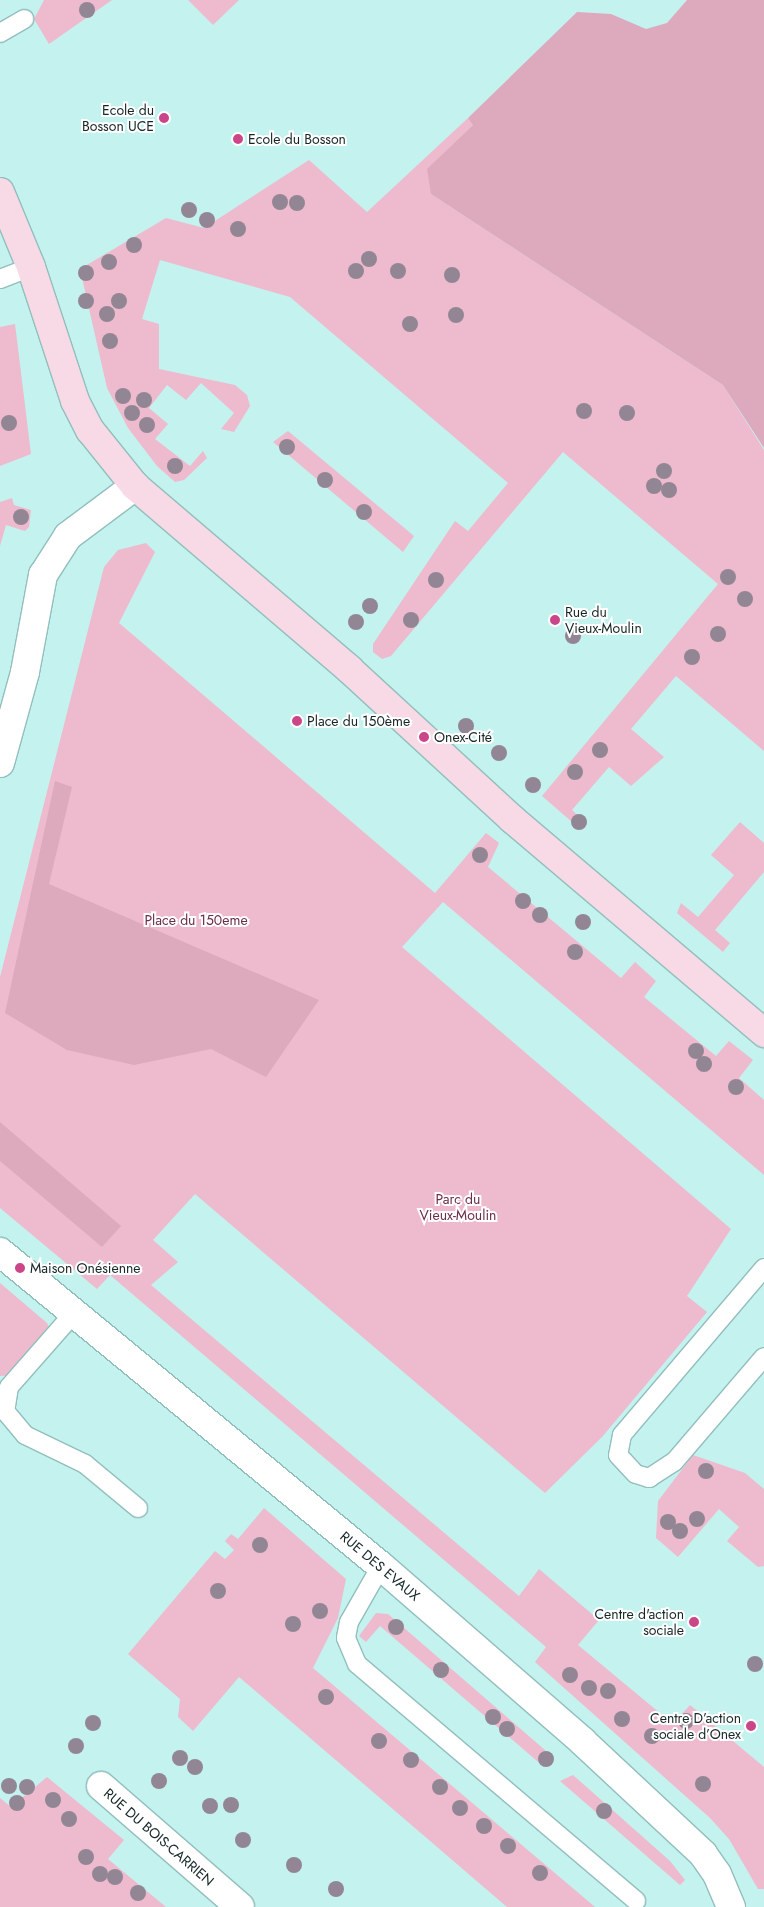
<!DOCTYPE html>
<html>
<head>
<meta charset="utf-8">
<style>
  body { margin:0 }
  #map { position:relative; width:764px; height:1907px; overflow:hidden; background:#c4f2ef; font-family:Jost,sans-serif }
  div>[style] { position:absolute }
  .green>* { inset:0; background:#eebace }
  .forest>* { inset:0; background:#dca9bd }
  .roads { filter:drop-shadow(1px 0 #92bebc) drop-shadow(-1px 0 #92bebc) drop-shadow(0 1px #92bebc) drop-shadow(0 -1px #92bebc) }
  .lane>* { height:18px; margin:-9px; padding:0 9px; transform-origin:9px; border-radius:9px; background:#fff }
  .street>* { height:28px; margin:-14px; padding:0 14px; transform-origin:14px; border-radius:14px; background:#fff }
  .secondary>* { height:28px; margin:-14px; padding:0 14px; transform-origin:14px; border-radius:14px; background:#f8dae7 }
  .trees>* { width:16px; height:16px; margin:-8px; border-radius:50%; background:#938694 }
  .dots>* { width:14px; height:14px; translate:-50% -50%; box-sizing:border-box; border:2px solid #fff; border-radius:50% }
  span { translate:-50% -50%; white-space:nowrap; text-align:center; line-height:1.15; -webkit-text-stroke:4px #fff; paint-order:stroke }
  .poi-label { font-size:14px; color:#152625 }
  .right { translate:-100% -50%; text-align:right }
  .left { translate:0 -50%; text-align:left }
  .park-label { font-size:14px; color:#6b2d4a }
  .street-label { font-size:14px; color:#152625 }
</style>
</head>
<body>
<div id="map">
  <div class="green">
    <div style="clip-path:polygon(44px 0,112px 0,49px 44px,34px 19px)"></div>
    <div style="clip-path:polygon(188px 0,239px 0,213px 25px)"></div>
    <div style="clip-path:polygon(468px 118px,474px 124px,439px 158px,431px 194px,723px 385px,764px 450px,764px 751px,676px 676px,631px 729px,664px 757px,631px 786px,609px 767px,572px 810px,587px 824px,579px 828px,542px 796px,718px 584px,563px 452px,391px 656px,382px 659px,373px 652px,373px 644px,455px 521px,468px 531px,508px 483px,290px 297px,160px 260px,142px 319px,159px 324px,159px 369px,235px 385px,247px 395px,250px 406px,234px 432px,221px 429px,234px 413px,201px 383px,186px 400px,167px 385px,149px 408px,168px 424px,155px 439px,190px 466px,203px 451px,207px 458px,184px 480px,175px 482px,157px 466px,128px 428px,107px 388px,80px 269px,166px 218px,204px 228px,309px 160px,367px 212px)"></div>
    <div style="clip-path:polygon(15px 324px,31px 454px,0 466px,0 327px)"></div>
    <div style="clip-path:polygon(288px 431px,414px 536px,403px 552px,273px 442px)"></div>
    <div style="clip-path:polygon(12px 498px,14px 505px,31px 510px,29px 527px,25px 531px,6px 525px,0 546px,0 502px)"></div>
    <div style="clip-path:polygon(146px 543px,155px 552px,119px 623px,435px 893px,486px 833px,499px 843px,488px 867px,621px 978px,635px 962px,656px 981px,644px 997px,716px 1056px,729px 1041px,753px 1060px,739px 1078px,764px 1100px,764px 1175px,443px 902px,402px 947px,731px 1229px,687px 1296px,707px 1312px,602px 1437px,545px 1493px,195px 1194px,153px 1240px,178px 1262px,151px 1285px,519px 1596px,539px 1569px,599px 1620px,578px 1645px,673px 1724px,690px 1705px,764px 1767px,764px 1889px,758px 1889px,729px 1839px,710px 1818px,535px 1662px,546px 1647px,110px 1275px,97px 1289px,0 1208px,0 977px,104px 567px,118px 550px)"></div>
    <div style="clip-path:polygon(740px 822px,764px 843px,764px 872px,715px 930px,730px 943px,723px 952px,677px 913px,681px 903px,698px 917px,734px 875px,711px 855px)"></div>
    <div style="clip-path:polygon(0 1283px,47px 1323px,52px 1335px,15px 1375px,0 1376px)"></div>
    <div style="clip-path:polygon(693px 1455px,745px 1473px,764px 1489px,764px 1566px,758px 1567px,727px 1541px,739px 1527px,719px 1509px,678px 1557px,656px 1538px,658px 1501px)"></div>
    <div style="clip-path:polygon(264px 1508px,346px 1579px,338px 1618px,313px 1668px,595px 1907px,507px 1907px,239px 1677px,193px 1731px,178px 1717px,180px 1699px,128px 1654px,215px 1551px,225px 1559px,234px 1550px,225px 1541px,231px 1534px,238px 1539px)"></div>
    <div style="clip-path:polygon(376px 1613px,388px 1614px,553px 1757px,544px 1767px,380px 1626px,366px 1642px,359px 1636px)"></div>
    <div style="clip-path:polygon(573px 1775px,670px 1861px,685px 1880px,680px 1885px,560px 1781px)"></div>
    <div style="clip-path:polygon(47px 1777px,124px 1840px,108px 1859px,166px 1907px,0 1907px,0 1798px,11px 1807px)"></div>
  </div>
  <div class="forest">
    <div style="clip-path:polygon(687px 0,764px 0,764px 448px,723px 385px,431px 194px,427px 169px,473px 125px,468px 118px,577px 12px,611px 14px,646px 29px,667px 23px)"></div>
    <div style="clip-path:polygon(55px 781px,72px 787px,49px 884px,319px 1000px,266px 1077px,211px 1049px,134px 1065px,67px 1050px,5px 1013px)"></div>
    <div style="clip-path:polygon(0 1122px,121px 1226px,102px 1247px,0 1161px)"></div>
  </div>
  <div class="roads">
    <div class="lane">
      <div style="left:0;top:33px;width:28px;rotate:-30deg"></div>
      <div style="left:0;top:279px;width:33px;rotate:-21deg"></div>
      <div style="left:764px;top:1268px;width:219px;rotate:130.4deg"></div>
      <div style="left:622px;top:1435px;width:20px;rotate:101deg"></div>
      <div style="left:618px;top:1455px;width:26px;rotate:47deg"></div>
      <div style="left:636px;top:1474px;width:14px;rotate:17deg"></div>
      <div style="left:649px;top:1478px;width:30px;rotate:-33deg"></div>
      <div style="left:674px;top:1462px;width:138px;rotate:-49.4deg"></div>
      <div style="left:74px;top:1313px;width:98px;rotate:131.3deg"></div>
      <div style="left:9px;top:1387px;width:24px;rotate:99deg"></div>
      <div style="left:5px;top:1411px;width:31px;rotate:50deg"></div>
      <div style="left:25px;top:1435px;width:67px;rotate:25.8deg"></div>
      <div style="left:85px;top:1464px;width:69px;rotate:39.7deg"></div>
      <div style="left:381px;top:1566px;width:64px;rotate:119.7deg"></div>
      <div style="left:349px;top:1622px;width:16px;rotate:101deg"></div>
      <div style="left:346px;top:1638px;width:28px;rotate:67deg"></div>
      <div style="left:357px;top:1664px;width:366px;rotate:40.3deg"></div>
    </div>
    <div class="street">
      <div style="left:0;top:763px;width:94px;rotate:-74.6deg"></div>
      <div style="left:25px;top:672px;width:99px;rotate:-79.5deg"></div>
      <div style="left:43px;top:575px;width:46px;rotate:-57.3deg"></div>
      <div style="left:68px;top:536px;width:84px;rotate:-36.7deg"></div>
      <div style="left:0;top:1252px;width:494px;rotate:39.5deg"></div>
      <div style="left:381px;top:1566px;width:267px;rotate:41deg"></div>
      <div style="left:582px;top:1741px;width:166px;rotate:43deg"></div>
      <div style="left:703px;top:1854px;width:24px;rotate:55deg"></div>
      <div style="left:717px;top:1874px;width:36px;rotate:67deg"></div>
      <div style="left:101px;top:1786px;width:184px;rotate:41deg"></div>
    </div>
    <div class="secondary">
      <div style="left:0;top:192px;width:81px;rotate:67.5deg"></div>
      <div style="left:31px;top:267px;width:141px;rotate:71.8deg"></div>
      <div style="left:75px;top:401px;width:33px;rotate:63deg"></div>
      <div style="left:90px;top:430px;width:72px;rotate:51.2deg"></div>
      <div style="left:135px;top:486px;width:282px;rotate:40.5deg"></div>
      <div style="left:349px;top:669px;width:222px;rotate:42.6deg"></div>
      <div style="left:512px;top:819px;width:331px;rotate:40.3deg"></div>
    </div>
  </div>
  <div class="trees">
    <div style="left:87px;top:10px"></div>
    <div style="left:280px;top:202px"></div>
    <div style="left:297px;top:203px"></div>
    <div style="left:189px;top:210px"></div>
    <div style="left:207px;top:220px"></div>
    <div style="left:238px;top:229px"></div>
    <div style="left:134px;top:245px"></div>
    <div style="left:369px;top:259px"></div>
    <div style="left:109px;top:262px"></div>
    <div style="left:356px;top:271px"></div>
    <div style="left:398px;top:271px"></div>
    <div style="left:86px;top:273px"></div>
    <div style="left:452px;top:275px"></div>
    <div style="left:86px;top:301px"></div>
    <div style="left:119px;top:301px"></div>
    <div style="left:107px;top:314px"></div>
    <div style="left:456px;top:315px"></div>
    <div style="left:410px;top:324px"></div>
    <div style="left:110px;top:341px"></div>
    <div style="left:123px;top:396px"></div>
    <div style="left:144px;top:400px"></div>
    <div style="left:584px;top:411px"></div>
    <div style="left:132px;top:413px"></div>
    <div style="left:627px;top:413px"></div>
    <div style="left:9px;top:423px"></div>
    <div style="left:147px;top:425px"></div>
    <div style="left:287px;top:447px"></div>
    <div style="left:175px;top:466px"></div>
    <div style="left:664px;top:471px"></div>
    <div style="left:325px;top:480px"></div>
    <div style="left:654px;top:486px"></div>
    <div style="left:669px;top:490px"></div>
    <div style="left:364px;top:512px"></div>
    <div style="left:21px;top:517px"></div>
    <div style="left:728px;top:577px"></div>
    <div style="left:436px;top:580px"></div>
    <div style="left:745px;top:599px"></div>
    <div style="left:370px;top:606px"></div>
    <div style="left:411px;top:620px"></div>
    <div style="left:356px;top:622px"></div>
    <div style="left:718px;top:634px"></div>
    <div style="left:573px;top:636px"></div>
    <div style="left:692px;top:657px"></div>
    <div style="left:466px;top:726px"></div>
    <div style="left:600px;top:750px"></div>
    <div style="left:499px;top:753px"></div>
    <div style="left:575px;top:772px"></div>
    <div style="left:533px;top:785px"></div>
    <div style="left:579px;top:822px"></div>
    <div style="left:480px;top:855px"></div>
    <div style="left:523px;top:901px"></div>
    <div style="left:540px;top:915px"></div>
    <div style="left:583px;top:922px"></div>
    <div style="left:575px;top:952px"></div>
    <div style="left:696px;top:1051px"></div>
    <div style="left:704px;top:1064px"></div>
    <div style="left:736px;top:1087px"></div>
    <div style="left:706px;top:1471px"></div>
    <div style="left:697px;top:1519px"></div>
    <div style="left:668px;top:1522px"></div>
    <div style="left:680px;top:1531px"></div>
    <div style="left:260px;top:1545px"></div>
    <div style="left:218px;top:1591px"></div>
    <div style="left:320px;top:1611px"></div>
    <div style="left:293px;top:1624px"></div>
    <div style="left:396px;top:1627px"></div>
    <div style="left:755px;top:1664px"></div>
    <div style="left:441px;top:1670px"></div>
    <div style="left:570px;top:1675px"></div>
    <div style="left:589px;top:1688px"></div>
    <div style="left:608px;top:1691px"></div>
    <div style="left:326px;top:1697px"></div>
    <div style="left:493px;top:1717px"></div>
    <div style="left:622px;top:1719px"></div>
    <div style="left:686px;top:1721px"></div>
    <div style="left:93px;top:1723px"></div>
    <div style="left:507px;top:1729px"></div>
    <div style="left:652px;top:1736px"></div>
    <div style="left:379px;top:1741px"></div>
    <div style="left:76px;top:1746px"></div>
    <div style="left:180px;top:1758px"></div>
    <div style="left:546px;top:1759px"></div>
    <div style="left:411px;top:1760px"></div>
    <div style="left:195px;top:1767px"></div>
    <div style="left:159px;top:1781px"></div>
    <div style="left:703px;top:1784px"></div>
    <div style="left:9px;top:1786px"></div>
    <div style="left:27px;top:1787px"></div>
    <div style="left:440px;top:1787px"></div>
    <div style="left:53px;top:1800px"></div>
    <div style="left:17px;top:1803px"></div>
    <div style="left:231px;top:1805px"></div>
    <div style="left:210px;top:1806px"></div>
    <div style="left:460px;top:1808px"></div>
    <div style="left:604px;top:1811px"></div>
    <div style="left:69px;top:1819px"></div>
    <div style="left:484px;top:1826px"></div>
    <div style="left:243px;top:1840px"></div>
    <div style="left:508px;top:1846px"></div>
    <div style="left:86px;top:1857px"></div>
    <div style="left:294px;top:1865px"></div>
    <div style="left:540px;top:1873px"></div>
    <div style="left:100px;top:1874px"></div>
    <div style="left:115px;top:1877px"></div>
    <div style="left:336px;top:1889px"></div>
    <div style="left:138px;top:1893px"></div>
  </div>
  <div class="dots">
    <div style="left:164px;top:118px;background:#cb4688"></div>
    <div style="left:238px;top:139px;background:#cb4688"></div>
    <div style="left:555px;top:620px;background:#cb4688"></div>
    <div style="left:297px;top:721px;background:#cb4688"></div>
    <div style="left:424px;top:737px;background:#cb4688"></div>
    <div style="left:20px;top:1268px;background:#cb4688"></div>
    <div style="left:694px;top:1622px;background:#cb4688"></div>
    <div style="left:751px;top:1726px;background:#cb4688"></div>
  </div>
  <div class="poi-label">
    <span class="right" style="left:154px;top:118px">Ecole du<br>Bosson UCE</span>
    <span class="left" style="left:248px;top:139px">Ecole du Bosson</span>
    <span class="left" style="left:565px;top:620px">Rue du<br>Vieux-Moulin</span>
    <span class="left" style="left:307px;top:721px">Place du 150ème</span>
    <span class="left" style="left:434px;top:737px">Onex-Cité</span>
    <span class="left" style="left:30px;top:1268px">Maison Onésienne</span>
    <span class="right" style="left:684px;top:1622px">Centre d'action<br>sociale</span>
    <span class="right" style="left:741px;top:1726px">Centre D’action<br>sociale d’Onex</span>
  </div>
  <div class="park-label">
    <span style="left:196px;top:920px">Place du 150eme</span>
    <span style="left:458px;top:1207px">Parc du<br>Vieux-Moulin</span>
  </div>
  <div class="street-label">
    <span style="left:380px;top:1566px;rotate:40deg">RUE DES EVAUX</span>
    <span style="left:159px;top:1837px;rotate:41deg">RUE DU BOIS-CARRIEN</span>
  </div>
</div>
</body>
</html>
